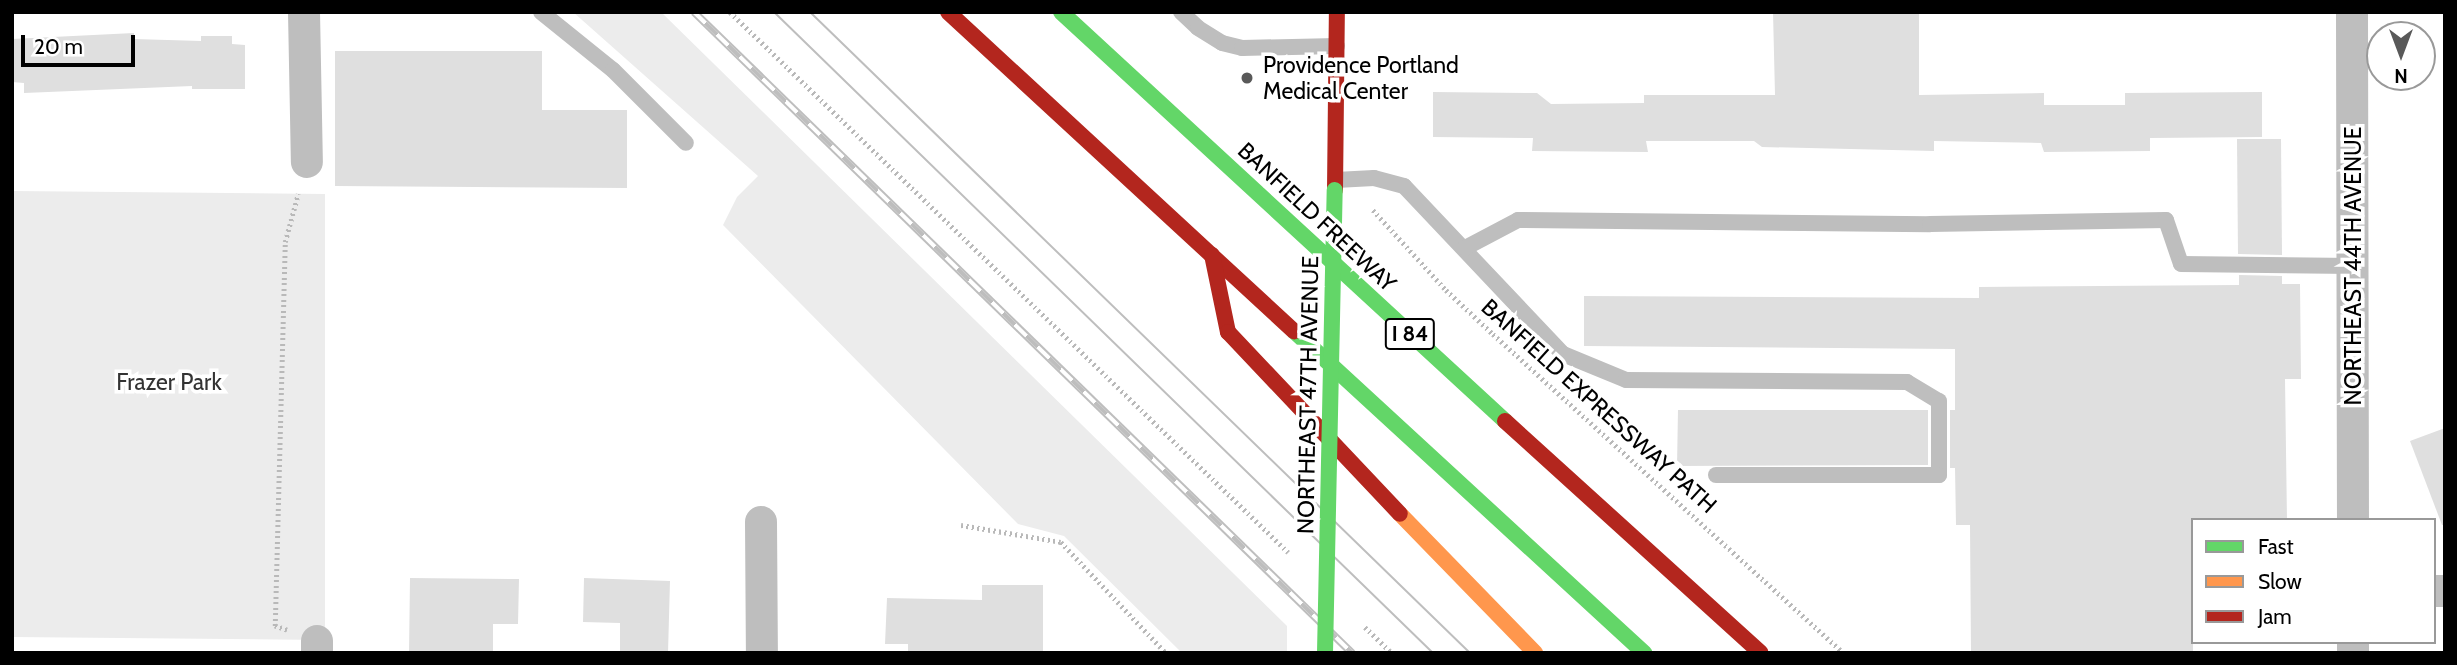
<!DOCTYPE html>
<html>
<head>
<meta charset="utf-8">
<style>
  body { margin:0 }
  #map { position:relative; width:2457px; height:665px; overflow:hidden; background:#fff; font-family:Cabin,sans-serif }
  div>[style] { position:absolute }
  .green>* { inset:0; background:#ececec }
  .building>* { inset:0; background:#dfdfdf }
  .path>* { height:4.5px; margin-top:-2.25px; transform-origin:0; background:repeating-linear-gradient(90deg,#b9b9b9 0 2px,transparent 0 5.5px) }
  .lane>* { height:16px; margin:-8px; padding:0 8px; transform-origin:8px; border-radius:8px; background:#bebebe }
  .street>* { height:32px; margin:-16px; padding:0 16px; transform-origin:16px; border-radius:16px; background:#bebebe }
  .fast>* { height:16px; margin:-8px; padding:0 8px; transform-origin:8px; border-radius:8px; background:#63d668 }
  .slow>* { height:16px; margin:-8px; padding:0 8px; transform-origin:8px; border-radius:8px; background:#ff974d }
  .jam>* { height:16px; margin:-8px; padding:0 8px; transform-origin:8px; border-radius:8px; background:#b3261e }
  .tram>* { height:2px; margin:-1px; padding:0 1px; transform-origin:1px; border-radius:1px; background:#bebebe }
  .rail>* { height:8px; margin-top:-4px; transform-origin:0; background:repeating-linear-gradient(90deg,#fff 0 16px,#bebebe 0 32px); box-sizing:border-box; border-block:2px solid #bebebe }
  .fast-bridge>* { height:16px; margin:-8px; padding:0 8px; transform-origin:8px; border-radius:8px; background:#63d668 }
  .dots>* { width:19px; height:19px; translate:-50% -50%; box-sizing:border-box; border:4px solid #fff; border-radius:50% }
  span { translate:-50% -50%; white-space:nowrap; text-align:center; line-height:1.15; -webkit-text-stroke:7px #fff; paint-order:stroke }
  .shield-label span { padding:2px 5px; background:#fff; border:2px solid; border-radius:5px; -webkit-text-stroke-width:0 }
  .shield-label { font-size:21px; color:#000; font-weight:700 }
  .poi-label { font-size:23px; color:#000 }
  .left { translate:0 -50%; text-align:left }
  .street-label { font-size:23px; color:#000 }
  .park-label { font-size:23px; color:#333 }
  .frame { position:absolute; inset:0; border:14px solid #000; pointer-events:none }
  .legend { position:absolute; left:2191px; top:518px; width:245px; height:126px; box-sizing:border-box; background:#fff; border:2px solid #999; margin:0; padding:9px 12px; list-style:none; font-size:21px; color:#000 }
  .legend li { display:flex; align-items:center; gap:14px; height:35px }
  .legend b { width:35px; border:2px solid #999 }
  .north { position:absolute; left:2366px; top:21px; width:70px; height:70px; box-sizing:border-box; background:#fff; border:2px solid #999; border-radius:50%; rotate:180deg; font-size:19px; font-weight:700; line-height:28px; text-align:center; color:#000 }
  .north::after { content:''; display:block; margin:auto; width:24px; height:32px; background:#595959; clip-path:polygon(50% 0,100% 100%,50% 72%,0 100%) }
  .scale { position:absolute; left:21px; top:35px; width:114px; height:32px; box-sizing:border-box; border:4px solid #000; border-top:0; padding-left:9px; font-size:21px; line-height:24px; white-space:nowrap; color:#000; -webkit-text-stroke:5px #fff; paint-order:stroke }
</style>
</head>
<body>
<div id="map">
  <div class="green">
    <div style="clip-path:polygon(573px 12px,661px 12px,1287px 626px,1287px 653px,1182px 653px,1064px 536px,1018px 524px,723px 225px,737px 197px,758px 176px)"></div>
    <div style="clip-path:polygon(12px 191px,325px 194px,325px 640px,12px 637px)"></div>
  </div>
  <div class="building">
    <div style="clip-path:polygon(1773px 12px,1919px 12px,1919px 95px,2044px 93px,2044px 105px,2125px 105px,2125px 93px,2262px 92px,2262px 137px,2150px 138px,2150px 151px,2044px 152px,2041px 143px,1934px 141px,1934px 151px,1762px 147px,1754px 141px,1646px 141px,1648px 152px,1532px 151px,1533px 138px,1433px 137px,1433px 92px,1537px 93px,1551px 104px,1644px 103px,1644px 95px,1775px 95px)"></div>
    <div style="clip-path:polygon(134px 33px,134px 39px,201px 41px,201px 36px,232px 36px,232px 44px,245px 45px,245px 89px,192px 89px,192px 86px,24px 93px,24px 83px,12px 82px,12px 39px)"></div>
    <div style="clip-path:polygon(335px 51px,542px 51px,542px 110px,627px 110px,627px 188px,335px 186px)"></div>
    <div style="clip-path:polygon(2237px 139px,2281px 139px,2282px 255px,2238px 254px)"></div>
    <div style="clip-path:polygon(2239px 275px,2282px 276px,2282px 284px,2300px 284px,2301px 379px,2285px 379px,2287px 520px,2193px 520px,2193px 653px,1971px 653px,1970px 525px,1956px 525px,1955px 468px,1950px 468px,1950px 410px,1955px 410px,1955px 349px,1584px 346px,1584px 296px,1979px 298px,1979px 287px,2239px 285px)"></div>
    <div style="clip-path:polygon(1678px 410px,1928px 410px,1928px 465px,1677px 466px)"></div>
    <div style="clip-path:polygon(2445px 428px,2445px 525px,2442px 525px,2410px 441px)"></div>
    <div style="clip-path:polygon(410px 578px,519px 579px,518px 624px,493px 624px,493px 653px,409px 653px)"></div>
    <div style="clip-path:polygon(584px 578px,670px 581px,668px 653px,620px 653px,620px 623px,583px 622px)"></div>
    <div style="clip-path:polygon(982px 585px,1043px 585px,1043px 653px,908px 653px,908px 644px,885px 644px,887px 598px,982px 600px)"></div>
  </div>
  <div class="path">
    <div style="left:730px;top:12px;width:777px;rotate:44.06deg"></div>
    <div style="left:1373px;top:210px;width:108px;rotate:47.6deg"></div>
    <div style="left:1446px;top:290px;width:64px;rotate:43.1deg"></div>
    <div style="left:1493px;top:334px;width:474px;rotate:42.3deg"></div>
    <div style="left:961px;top:525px;width:101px;rotate:9.6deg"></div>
    <div style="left:1061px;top:542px;width:153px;rotate:46.6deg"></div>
    <div style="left:1365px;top:627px;width:37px;rotate:44deg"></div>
    <div style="left:287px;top:630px;width:13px;rotate:-162deg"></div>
    <div style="left:275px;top:626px;width:384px;rotate:-88.5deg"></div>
    <div style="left:285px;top:242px;width:50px;rotate:-74.8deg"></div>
  </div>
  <div class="lane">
    <div style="left:541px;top:12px;width:92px;rotate:38.9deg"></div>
    <div style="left:613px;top:70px;width:103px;rotate:45deg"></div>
    <div style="left:1181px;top:12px;width:23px;rotate:43deg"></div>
    <div style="left:1198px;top:28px;width:28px;rotate:32deg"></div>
    <div style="left:1222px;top:43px;width:21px;rotate:14deg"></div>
    <div style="left:1242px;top:48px;width:95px;rotate:-1.2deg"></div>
    <div style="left:1336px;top:180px;width:38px;rotate:-3deg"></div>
    <div style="left:1374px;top:178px;width:31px;rotate:15deg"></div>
    <div style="left:1404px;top:186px;width:231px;rotate:46.6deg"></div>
    <div style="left:1563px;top:354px;width:68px;rotate:22.4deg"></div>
    <div style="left:1626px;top:380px;width:281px;rotate:0.4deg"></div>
    <div style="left:1907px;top:382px;width:37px;rotate:31deg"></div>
    <div style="left:1939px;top:401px;width:74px;rotate:90deg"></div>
    <div style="left:1939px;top:475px;width:223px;rotate:180deg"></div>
    <div style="left:1465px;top:248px;width:60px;rotate:-27.8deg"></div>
    <div style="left:1518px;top:220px;width:412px;rotate:0.6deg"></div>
    <div style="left:1930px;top:224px;width:236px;rotate:-1deg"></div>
    <div style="left:2166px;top:220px;width:46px;rotate:71.2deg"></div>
    <div style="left:2181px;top:264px;width:172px;rotate:0.7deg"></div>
  </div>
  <div class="street">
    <div style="left:304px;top:12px;width:150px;rotate:88.9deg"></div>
    <div style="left:2352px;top:12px;width:508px;rotate:89.89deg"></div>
    <div style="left:761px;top:522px;width:131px;rotate:89.6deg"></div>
    <div style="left:2434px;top:591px;width:11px"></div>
    <div style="left:2353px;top:642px;width:11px;rotate:90deg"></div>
    <div style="left:317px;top:653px;width:12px;rotate:-90deg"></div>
  </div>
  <div class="fast">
    <div style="left:1061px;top:12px;width:604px;rotate:42.65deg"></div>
    <div style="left:1294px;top:331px;width:476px;rotate:42.6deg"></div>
  </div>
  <div class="slow">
    <div style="left:1400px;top:514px;width:194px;rotate:45.8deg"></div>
  </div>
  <div class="jam">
    <div style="left:948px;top:12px;width:471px;rotate:42.7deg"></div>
    <div style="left:1335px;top:190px;width:178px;rotate:-89.4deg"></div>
    <div style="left:1212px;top:255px;width:79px;rotate:78.3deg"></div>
    <div style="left:1228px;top:332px;width:250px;rotate:46.6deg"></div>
    <div style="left:1505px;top:421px;width:345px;rotate:42.2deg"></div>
  </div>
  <div class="tram">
    <div style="left:774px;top:12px;width:919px;rotate:44.21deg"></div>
    <div style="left:810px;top:12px;width:920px;rotate:44.16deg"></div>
  </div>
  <div class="rail">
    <div style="left:694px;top:12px;width:919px;rotate:44.25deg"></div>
  </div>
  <div class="fast-bridge">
    <div style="left:1325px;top:653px;width:463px;rotate:-88.8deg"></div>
  </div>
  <div class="dots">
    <div style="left:1247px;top:78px;background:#595959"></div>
  </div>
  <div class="shield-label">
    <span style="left:1410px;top:334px">I 84</span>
  </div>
  <div class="poi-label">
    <span class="left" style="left:1263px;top:78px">Providence Portland<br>Medical Center</span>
  </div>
  <div class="street-label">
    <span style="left:1317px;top:217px;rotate:43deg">BANFIELD FREEWAY</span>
    <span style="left:2353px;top:266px;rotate:-90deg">NORTHEAST 44TH AVENUE</span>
    <span style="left:1308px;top:395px;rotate:-89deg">NORTHEAST 47TH AVENUE</span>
    <span style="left:1599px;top:406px;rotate:42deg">BANFIELD EXPRESSWAY PATH</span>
  </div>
  <div class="park-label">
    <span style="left:169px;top:382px">Frazer Park</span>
  </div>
  <div class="frame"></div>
  <ul class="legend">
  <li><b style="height:9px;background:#63d668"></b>Fast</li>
  <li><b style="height:9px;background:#ff974d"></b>Slow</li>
  <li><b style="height:9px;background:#b3261e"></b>Jam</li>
  </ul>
  <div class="north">N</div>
  <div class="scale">20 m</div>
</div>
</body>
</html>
